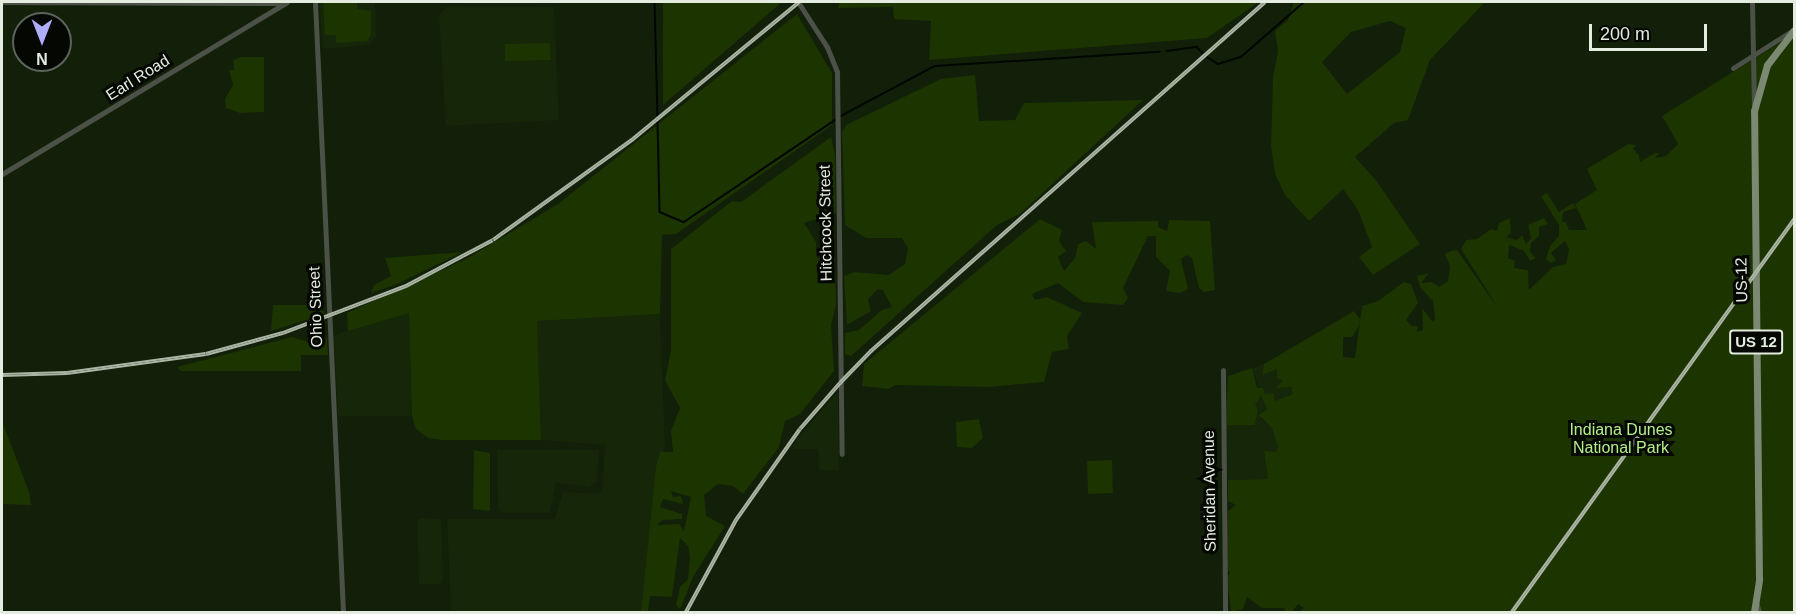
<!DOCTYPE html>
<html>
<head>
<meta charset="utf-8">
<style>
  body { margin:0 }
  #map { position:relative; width:1796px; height:614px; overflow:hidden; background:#121f09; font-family:Helvetica,sans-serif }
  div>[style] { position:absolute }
  .built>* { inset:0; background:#162609 }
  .green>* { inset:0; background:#1b3400 }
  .stream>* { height:1.5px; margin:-0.75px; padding:0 0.75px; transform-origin:0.75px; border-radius:0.75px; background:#000700 }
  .tertiary>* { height:5px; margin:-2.5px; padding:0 2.5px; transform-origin:2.5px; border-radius:2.5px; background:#4b5147 }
  .primary>* { height:7px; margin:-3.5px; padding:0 3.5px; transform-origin:3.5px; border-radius:3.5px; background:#7b8872 }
  .rail>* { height:4px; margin-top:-2px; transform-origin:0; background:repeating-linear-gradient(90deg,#040702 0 4.5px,#abb5a5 0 9px); box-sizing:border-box; border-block:2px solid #abb5a5 }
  span { translate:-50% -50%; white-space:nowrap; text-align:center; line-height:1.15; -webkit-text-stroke:6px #040702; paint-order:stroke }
  .shield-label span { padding:2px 4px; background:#040702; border:2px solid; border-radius:4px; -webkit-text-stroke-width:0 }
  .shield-label { font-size:15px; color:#e3ecde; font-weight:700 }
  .street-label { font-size:16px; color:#e3ecde }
  .park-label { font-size:16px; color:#b4ef89 }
  .frame { position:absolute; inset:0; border:3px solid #e3ecde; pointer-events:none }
  .north { position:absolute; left:12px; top:12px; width:60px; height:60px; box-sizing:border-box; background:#040702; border:2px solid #5d635a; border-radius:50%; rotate:180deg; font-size:16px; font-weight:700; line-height:24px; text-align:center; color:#e3ecde }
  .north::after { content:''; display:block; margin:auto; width:21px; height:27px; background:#aeaefb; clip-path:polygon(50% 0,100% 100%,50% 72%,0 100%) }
  .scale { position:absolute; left:1589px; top:24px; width:118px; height:27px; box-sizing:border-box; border:3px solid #e3ecde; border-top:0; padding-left:8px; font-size:18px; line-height:21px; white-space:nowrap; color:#e3ecde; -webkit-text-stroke:4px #040702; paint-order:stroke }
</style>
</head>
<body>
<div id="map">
  <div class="built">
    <div style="clip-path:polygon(319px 2px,375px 2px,376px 36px,369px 45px,323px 49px)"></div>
    <div style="clip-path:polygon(448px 6px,554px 7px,559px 120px,446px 126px,439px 15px)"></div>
    <div style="clip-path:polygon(409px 312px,412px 416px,338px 416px,334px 335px)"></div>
    <div style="clip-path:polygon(660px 314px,665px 447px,657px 475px,643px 612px,451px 612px,447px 519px,555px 519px,563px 492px,597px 494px,602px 490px,605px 445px,541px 440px,536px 321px)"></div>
    <div style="clip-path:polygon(1264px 364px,1262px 374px,1277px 369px,1278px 378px,1284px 380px,1277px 387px,1291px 387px,1294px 394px,1273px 401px,1262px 394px,1252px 368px)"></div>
    <div style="clip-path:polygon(838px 392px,839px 470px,819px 470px,818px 449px,793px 449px,797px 439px)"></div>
    <div style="clip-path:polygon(1261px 395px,1267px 409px,1263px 411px,1261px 419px,1272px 428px,1278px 448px,1277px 452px,1264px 454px,1268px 479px,1228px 480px,1226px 425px,1255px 425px,1258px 409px,1254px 405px)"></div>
    <div style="clip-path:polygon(497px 450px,599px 450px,597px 481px,589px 487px,556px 483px,550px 513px,502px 513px,498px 508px)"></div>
    <div style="clip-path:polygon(421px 518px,441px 519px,443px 578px,440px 584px,419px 584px,417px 520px)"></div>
  </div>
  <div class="green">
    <div style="clip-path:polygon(323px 2px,357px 2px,357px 9px,371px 11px,371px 35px,367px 41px,336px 43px,336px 35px,325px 35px)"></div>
    <div style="clip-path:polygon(663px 2px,782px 2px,663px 105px)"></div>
    <div style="clip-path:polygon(840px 2px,1259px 2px,1207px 38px,929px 60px,931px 21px,894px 19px,893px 7px,838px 8px)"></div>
    <div style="clip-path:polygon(evenodd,1294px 2px,1485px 2px,1430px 60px,1408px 120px,1394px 123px,1355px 157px,1375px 179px,1420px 244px,1373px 275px,1359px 257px,1372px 247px,1358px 210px,1343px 189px,1309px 221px,1285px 195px,1275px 174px,1271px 146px,1273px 77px,1278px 51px,1275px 31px,1288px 20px,1294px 2px,1390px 21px,1406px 28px,1400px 52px,1347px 94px,1322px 62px,1351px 32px,1390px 21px)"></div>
    <div style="clip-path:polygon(797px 14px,832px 73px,832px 125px,676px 234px,662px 235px,660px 314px,537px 321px,541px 440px,442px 440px,428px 438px,416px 429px,412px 416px,409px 313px,348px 331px,347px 313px,466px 259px,558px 204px)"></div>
    <div style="clip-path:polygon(1794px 34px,1794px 612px,1300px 612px,1304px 608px,1298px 604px,1292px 612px,1286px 612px,1284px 608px,1262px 608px,1247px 597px,1243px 609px,1231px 612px,1227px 579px,1230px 572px,1226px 571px,1226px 562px,1228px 511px,1236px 505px,1228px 501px,1228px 480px,1268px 479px,1264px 451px,1276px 452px,1278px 447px,1272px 428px,1259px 415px,1267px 409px,1261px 395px,1255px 405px,1258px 409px,1255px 425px,1226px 425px,1228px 376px,1252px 368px,1257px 388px,1263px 388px,1265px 394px,1274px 393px,1274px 401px,1293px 394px,1291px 387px,1276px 388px,1283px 380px,1277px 378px,1277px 369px,1262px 375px,1264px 364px,1354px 311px,1360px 319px,1359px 326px,1352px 337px,1343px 337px,1343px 357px,1355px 358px,1362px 306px,1378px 301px,1404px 282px,1411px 284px,1418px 303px,1406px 320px,1412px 326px,1418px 326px,1417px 332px,1423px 330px,1422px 308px,1433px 322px,1435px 319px,1433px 301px,1420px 287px,1417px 276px,1429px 273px,1421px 283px,1432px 282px,1439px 287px,1448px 281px,1450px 266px,1445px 254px,1451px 251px,1457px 250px,1498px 308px,1461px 249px,1466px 240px,1477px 239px,1491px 229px,1497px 231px,1499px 223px,1510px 218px,1511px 233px,1506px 237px,1517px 240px,1522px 235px,1526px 244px,1531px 238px,1528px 225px,1544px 218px,1548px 224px,1539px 227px,1539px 236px,1531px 243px,1530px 252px,1536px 258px,1530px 261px,1524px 251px,1509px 245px,1508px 258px,1515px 261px,1514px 268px,1528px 270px,1529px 290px,1553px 267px,1566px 264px,1569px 249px,1565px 241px,1551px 253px,1556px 260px,1551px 263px,1546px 259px,1550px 246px,1559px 236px,1559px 225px,1541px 196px,1547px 193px,1559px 212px,1573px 203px,1576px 208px,1563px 212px,1562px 222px,1566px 222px,1569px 230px,1587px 230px,1575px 204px,1597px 190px,1587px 169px,1628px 144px,1636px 145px,1633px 149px,1639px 155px,1640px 162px,1655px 153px,1659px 153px,1655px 158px,1666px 156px,1678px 144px,1662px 116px)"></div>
    <div style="clip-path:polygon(550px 43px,551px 60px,505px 61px,505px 44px)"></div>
    <div style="clip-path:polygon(240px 57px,264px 57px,264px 112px,240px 113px,226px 108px,225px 99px,233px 85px,229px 70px,234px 70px,233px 61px)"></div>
    <div style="clip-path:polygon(975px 75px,979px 121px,1015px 120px,1024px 103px,1143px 100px,1020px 214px,997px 225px,851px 356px,845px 354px,845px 333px,859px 330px,882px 310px,892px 307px,883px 290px,878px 289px,868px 299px,871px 311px,847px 325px,844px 276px,854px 272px,889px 275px,905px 264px,908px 248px,902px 238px,866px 238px,845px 225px,842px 133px,846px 125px,941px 79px)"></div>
    <div style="clip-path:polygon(evenodd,831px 137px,835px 155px,836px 213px,804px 223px,816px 242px,817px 258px,835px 257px,836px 305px,831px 325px,834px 371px,800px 414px,785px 421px,779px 447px,743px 494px,733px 486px,718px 484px,704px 495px,706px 516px,725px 526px,693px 577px,681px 607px,679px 609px,676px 605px,680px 587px,688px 579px,690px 557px,688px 546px,680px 538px,672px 597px,650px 596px,648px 612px,641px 612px,656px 467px,660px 452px,673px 452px,671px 431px,680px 408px,665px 380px,671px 351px,671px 249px,732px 201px,741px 202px,831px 137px,671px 491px,691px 497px,684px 531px,679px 524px,657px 525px,662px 520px,682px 519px,682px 514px,660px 507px,663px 499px,683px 504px,681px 496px,673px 497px,671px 491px)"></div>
    <div style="clip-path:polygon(1040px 219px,1062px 230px,1059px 241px,1066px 251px,1058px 257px,1064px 271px,1075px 258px,1078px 244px,1086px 241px,1096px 249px,1092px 222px,1158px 221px,1158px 227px,1167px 231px,1169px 220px,1210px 221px,1215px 290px,1204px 292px,1199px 288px,1192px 258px,1187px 255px,1181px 259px,1188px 289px,1180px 293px,1166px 291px,1170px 271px,1156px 257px,1156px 236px,1148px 236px,1123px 288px,1128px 298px,1123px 305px,1083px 302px,1058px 283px,1032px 294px,1035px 300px,1047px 297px,1082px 313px,1067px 336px,1069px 349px,1052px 352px,1044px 382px,988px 387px,895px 385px,889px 389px,862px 386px,864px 364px)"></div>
    <div style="clip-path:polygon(463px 252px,397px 284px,371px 293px,374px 285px,391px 276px,385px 258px)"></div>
    <div style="clip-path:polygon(273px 305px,320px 305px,325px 314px,271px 331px)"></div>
    <div style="clip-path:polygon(292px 337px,311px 343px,327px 338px,328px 355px,301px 355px,301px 371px,181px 371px,177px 367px)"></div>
    <div style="clip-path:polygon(979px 419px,983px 438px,972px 448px,957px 447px,956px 422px)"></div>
    <div style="clip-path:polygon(2px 421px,29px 492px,31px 505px,2px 504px)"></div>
    <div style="clip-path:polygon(474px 450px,490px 453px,490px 511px,473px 509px)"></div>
    <div style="clip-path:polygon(1112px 460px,1113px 493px,1088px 494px,1087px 461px)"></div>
  </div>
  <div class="stream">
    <div style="left:655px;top:2px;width:114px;rotate:88.5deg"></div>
    <div style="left:1167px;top:51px;width:30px;rotate:-8deg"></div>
    <div style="left:1197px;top:47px;width:8px;rotate:45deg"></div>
    <div style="left:1207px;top:57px;width:13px;rotate:32deg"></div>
    <div style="left:1218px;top:64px;width:24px;rotate:-17deg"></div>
    <div style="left:1241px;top:57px;width:84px;rotate:-41.1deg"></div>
    <div style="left:841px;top:116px;width:106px;rotate:-28deg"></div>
    <div style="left:935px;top:66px;width:225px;rotate:-3.6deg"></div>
    <div style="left:658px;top:122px;width:90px;rotate:88.7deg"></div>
    <div style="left:660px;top:212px;width:26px;rotate:23deg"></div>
    <div style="left:684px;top:222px;width:182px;rotate:-34deg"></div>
  </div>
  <div class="tertiary">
    <div style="left:2px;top:2px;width:283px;rotate:0.2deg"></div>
    <div style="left:315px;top:2px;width:611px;rotate:87.37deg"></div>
    <div style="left:798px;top:2px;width:54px;rotate:57.2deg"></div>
    <div style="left:827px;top:47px;width:27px;rotate:68deg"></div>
    <div style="left:837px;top:72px;width:382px;rotate:89.3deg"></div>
    <div style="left:1752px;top:2px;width:103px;rotate:88.9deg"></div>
    <div style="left:1733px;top:68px;width:71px;rotate:-32.3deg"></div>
    <div style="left:2px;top:174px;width:333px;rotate:-31.1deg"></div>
    <div style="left:1223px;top:370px;width:242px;rotate:89.5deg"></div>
    <div style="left:1756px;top:602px;width:10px;rotate:73deg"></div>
  </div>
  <div class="primary">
    <div style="left:1754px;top:612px;width:33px;rotate:-81deg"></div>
    <div style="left:1759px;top:579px;width:468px;rotate:-90.6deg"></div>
    <div style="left:1754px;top:111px;width:48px;rotate:-74.2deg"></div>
    <div style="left:1767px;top:65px;width:44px;rotate:-52.4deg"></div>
  </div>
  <div class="rail">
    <div style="left:2px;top:375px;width:65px;rotate:-1.8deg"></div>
    <div style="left:67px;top:373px;width:140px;rotate:-7.8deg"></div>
    <div style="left:206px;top:354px;width:80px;rotate:-15.3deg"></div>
    <div style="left:283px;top:333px;width:132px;rotate:-20.9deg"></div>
    <div style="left:406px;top:286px;width:98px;rotate:-27.9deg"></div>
    <div style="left:493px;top:240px;width:173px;rotate:-35.8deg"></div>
    <div style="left:633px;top:139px;width:215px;rotate:-39.5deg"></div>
    <div style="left:686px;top:612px;width:105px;rotate:-61.5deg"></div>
    <div style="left:736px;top:520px;width:111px;rotate:-54.9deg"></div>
    <div style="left:800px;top:429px;width:61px;rotate:-49deg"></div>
    <div style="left:840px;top:383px;width:45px;rotate:-45.9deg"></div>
    <div style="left:871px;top:351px;width:526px;rotate:-41.53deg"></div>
    <div style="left:1512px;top:612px;width:484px;rotate:-54.3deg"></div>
  </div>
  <div class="shield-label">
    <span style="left:1756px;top:342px">US 12</span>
  </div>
  <div class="street-label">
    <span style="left:138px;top:78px;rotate:-32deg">Earl Road</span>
    <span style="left:826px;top:223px;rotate:-91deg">Hitchcock Street</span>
    <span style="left:1742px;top:280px;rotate:-91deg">US-12</span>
    <span style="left:316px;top:307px;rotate:-92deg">Ohio Street</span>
    <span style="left:1210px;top:491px;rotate:-91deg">Sheridan Avenue</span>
  </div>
  <div class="park-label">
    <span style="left:1621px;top:439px">Indiana Dunes<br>National Park</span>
  </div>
  <div class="frame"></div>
  <div class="north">N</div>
  <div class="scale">200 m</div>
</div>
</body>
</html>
